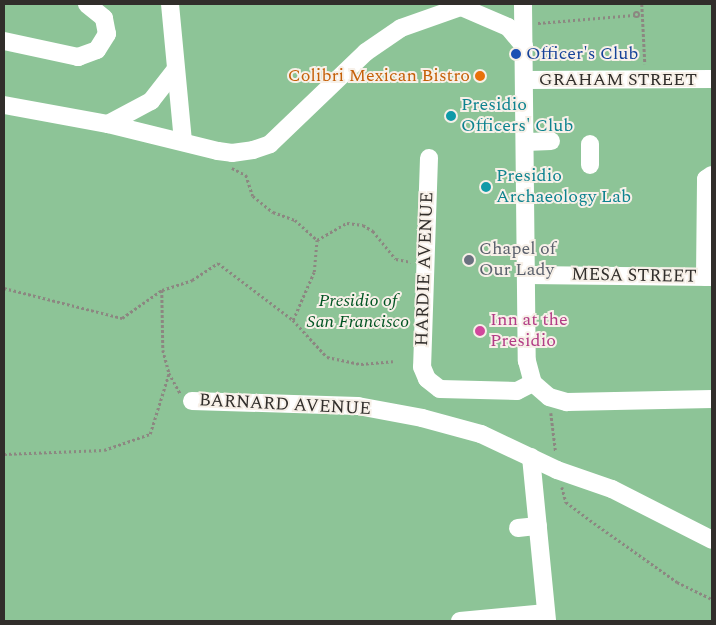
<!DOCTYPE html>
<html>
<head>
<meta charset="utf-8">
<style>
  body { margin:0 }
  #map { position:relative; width:716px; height:625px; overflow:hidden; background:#eae3db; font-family:Spectral,serif }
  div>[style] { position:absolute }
  .green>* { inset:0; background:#8dc497 }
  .path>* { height:2.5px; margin-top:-1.25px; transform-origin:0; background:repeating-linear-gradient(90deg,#8c8781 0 2.5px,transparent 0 5px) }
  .path>.ring { margin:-1.25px; padding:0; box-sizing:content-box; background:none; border:2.5px solid #8c8781; border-radius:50% }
  .minor>* { height:18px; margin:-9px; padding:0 9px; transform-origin:9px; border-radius:9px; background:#fff }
  .dots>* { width:14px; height:14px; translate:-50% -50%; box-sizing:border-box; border:2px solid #f7f0e8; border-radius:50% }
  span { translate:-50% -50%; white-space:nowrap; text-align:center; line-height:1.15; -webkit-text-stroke:4px #f7f0e8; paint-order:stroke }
  .transit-label { font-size:18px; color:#164399 }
  .left { translate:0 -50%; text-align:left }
  .food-label { font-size:18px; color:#c56008 }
  .right { translate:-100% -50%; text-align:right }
  .street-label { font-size:18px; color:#312e2b }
  .culture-label { font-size:18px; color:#0d838f }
  .worship-label { font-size:18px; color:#5b616d }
  .park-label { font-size:18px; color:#005422; font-style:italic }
  .hotel-label { font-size:18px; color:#b23c85 }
  .frame { position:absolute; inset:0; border:5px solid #312e2b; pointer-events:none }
</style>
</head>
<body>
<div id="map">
  <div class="green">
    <div style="clip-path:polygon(4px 4px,712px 4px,712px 621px,4px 621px)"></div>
  </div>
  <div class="path">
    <div style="left:642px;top:4px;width:60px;rotate:87.1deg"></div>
    <div class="ring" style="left:634px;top:12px;width:3.5px;height:3.5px"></div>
    <div style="left:538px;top:23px;width:96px;rotate:-4.8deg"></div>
    <div style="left:232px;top:168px;width:16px;rotate:27deg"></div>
    <div style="left:246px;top:175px;width:22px;rotate:72deg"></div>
    <div style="left:253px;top:196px;width:26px;rotate:39deg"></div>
    <div style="left:273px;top:212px;width:23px;rotate:20deg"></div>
    <div style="left:295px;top:220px;width:30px;rotate:42deg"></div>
    <div style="left:317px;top:240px;width:34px;rotate:-30deg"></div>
    <div style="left:347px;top:223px;width:16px;rotate:7deg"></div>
    <div style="left:363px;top:225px;width:12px;rotate:31deg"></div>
    <div style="left:373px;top:231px;width:36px;rotate:51deg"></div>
    <div style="left:396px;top:259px;width:15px;rotate:11deg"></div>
    <div style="left:4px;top:288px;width:122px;rotate:14.3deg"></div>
    <div style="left:122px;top:318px;width:49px;rotate:-35deg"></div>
    <div style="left:162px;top:290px;width:32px;rotate:-18deg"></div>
    <div style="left:192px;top:280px;width:31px;rotate:-33deg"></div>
    <div style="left:218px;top:263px;width:94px;rotate:37.2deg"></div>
    <div style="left:293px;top:320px;width:50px;rotate:47.4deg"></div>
    <div style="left:327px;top:357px;width:35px;rotate:12deg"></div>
    <div style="left:361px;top:364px;width:32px;rotate:-5deg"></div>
    <div style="left:162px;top:290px;width:60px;rotate:89deg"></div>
    <div style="left:163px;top:350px;width:24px;rotate:75deg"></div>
    <div style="left:169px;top:373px;width:23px;rotate:61deg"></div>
    <div style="left:293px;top:320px;width:52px;rotate:-66.4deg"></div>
    <div style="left:314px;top:272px;width:32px;rotate:-85deg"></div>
    <div style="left:551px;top:413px;width:39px;rotate:83deg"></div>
    <div style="left:4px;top:454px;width:100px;rotate:-2.3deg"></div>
    <div style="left:104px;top:450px;width:49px;rotate:-19.2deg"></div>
    <div style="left:150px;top:434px;width:64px;rotate:-72.7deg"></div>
    <div style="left:562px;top:487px;width:16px;rotate:75deg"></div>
    <div style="left:566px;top:502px;width:35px;rotate:37deg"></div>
    <div style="left:594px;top:523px;width:102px;rotate:35.4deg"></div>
    <div style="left:677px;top:582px;width:39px;rotate:26deg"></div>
  </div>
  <div class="minor">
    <div style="left:170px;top:4px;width:138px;rotate:84.6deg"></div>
    <div style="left:523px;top:4px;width:357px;rotate:89.4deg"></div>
    <div style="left:527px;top:361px;width:23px;rotate:75deg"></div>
    <div style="left:533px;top:383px;width:21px;rotate:41deg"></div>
    <div style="left:549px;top:397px;width:19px;rotate:16deg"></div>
    <div style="left:567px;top:402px;width:145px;rotate:-1.2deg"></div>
    <div style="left:459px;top:6px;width:53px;rotate:23.2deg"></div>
    <div style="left:508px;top:27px;width:25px;rotate:50deg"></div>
    <div style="left:4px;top:41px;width:76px;rotate:12.2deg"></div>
    <div style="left:78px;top:57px;width:20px;rotate:-20deg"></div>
    <div style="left:97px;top:50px;width:19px;rotate:-58deg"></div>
    <div style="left:107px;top:34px;width:16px;rotate:-101deg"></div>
    <div style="left:104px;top:18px;width:22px;rotate:-141deg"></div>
    <div style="left:525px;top:80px;width:187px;rotate:-0.3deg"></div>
    <div style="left:4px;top:105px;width:106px;rotate:10.4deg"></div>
    <div style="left:108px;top:124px;width:113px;rotate:13.8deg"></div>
    <div style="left:218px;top:151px;width:14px;rotate:8deg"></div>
    <div style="left:232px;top:153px;width:21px;rotate:-8deg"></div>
    <div style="left:253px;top:150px;width:18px;rotate:-19deg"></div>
    <div style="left:270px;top:144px;width:133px;rotate:-43.8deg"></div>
    <div style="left:366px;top:52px;width:42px;rotate:-34.4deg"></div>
    <div style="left:401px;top:28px;width:72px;rotate:-19.4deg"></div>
    <div style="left:108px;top:124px;width:49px;rotate:-28.1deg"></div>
    <div style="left:151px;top:101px;width:39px;rotate:-52deg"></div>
    <div style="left:526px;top:142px;width:25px;rotate:-2deg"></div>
    <div style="left:429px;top:158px;width:209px;rotate:91.9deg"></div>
    <div style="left:422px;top:367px;width:13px;rotate:67deg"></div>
    <div style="left:427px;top:379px;width:16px;rotate:38deg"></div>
    <div style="left:440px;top:389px;width:77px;rotate:1.5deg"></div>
    <div style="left:517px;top:391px;width:18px;rotate:-27deg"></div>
    <div style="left:590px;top:165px;width:21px;rotate:-90deg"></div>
    <div style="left:526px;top:275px;width:186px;rotate:0.6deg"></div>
    <div style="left:705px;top:277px;width:98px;rotate:-89.4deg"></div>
    <div style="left:706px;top:179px;width:7px;rotate:-34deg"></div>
    <div style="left:192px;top:401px;width:166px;rotate:1.7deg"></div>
    <div style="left:358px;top:406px;width:65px;rotate:10.6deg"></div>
    <div style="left:422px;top:418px;width:61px;rotate:15.2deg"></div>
    <div style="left:481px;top:434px;width:84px;rotate:25.3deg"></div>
    <div style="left:557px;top:470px;width:58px;rotate:19.1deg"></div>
    <div style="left:612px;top:489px;width:112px;rotate:27deg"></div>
    <div style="left:531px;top:457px;width:165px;rotate:84.4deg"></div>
    <div style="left:518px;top:528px;width:20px;rotate:-6deg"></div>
    <div style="left:460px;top:621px;width:84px;rotate:-5.4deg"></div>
  </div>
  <div class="dots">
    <div style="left:516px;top:54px;background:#1a4fb4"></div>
    <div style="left:480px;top:76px;background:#e8710a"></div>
    <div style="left:451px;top:116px;background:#0f9aa8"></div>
    <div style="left:486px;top:187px;background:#0f9aa8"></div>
    <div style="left:469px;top:260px;background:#6b7280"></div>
    <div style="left:480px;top:331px;background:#d1479c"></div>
  </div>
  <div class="transit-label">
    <span class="left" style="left:526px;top:54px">Officer's Club</span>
  </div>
  <div class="food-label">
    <span class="right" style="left:470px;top:76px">Colibri Mexican Bistro</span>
  </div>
  <div class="street-label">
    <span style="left:618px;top:80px">GRAHAM STREET</span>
    <span style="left:425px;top:269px;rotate:-88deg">HARDIE AVENUE</span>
    <span style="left:634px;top:276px;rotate:1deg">MESA STREET</span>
    <span style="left:285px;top:405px;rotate:3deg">BARNARD AVENUE</span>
  </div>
  <div class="culture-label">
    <span class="left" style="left:461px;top:116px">Presidio<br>Officers' Club</span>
    <span class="left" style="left:496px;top:187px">Presidio<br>Archaeology Lab</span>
  </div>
  <div class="worship-label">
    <span class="left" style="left:479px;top:260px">Chapel of<br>Our Lady</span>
  </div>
  <div class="park-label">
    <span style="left:358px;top:312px">Presidio of<br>San Francisco</span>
  </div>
  <div class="hotel-label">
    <span class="left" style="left:490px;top:331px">Inn at the<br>Presidio</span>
  </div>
  <div class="frame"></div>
</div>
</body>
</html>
